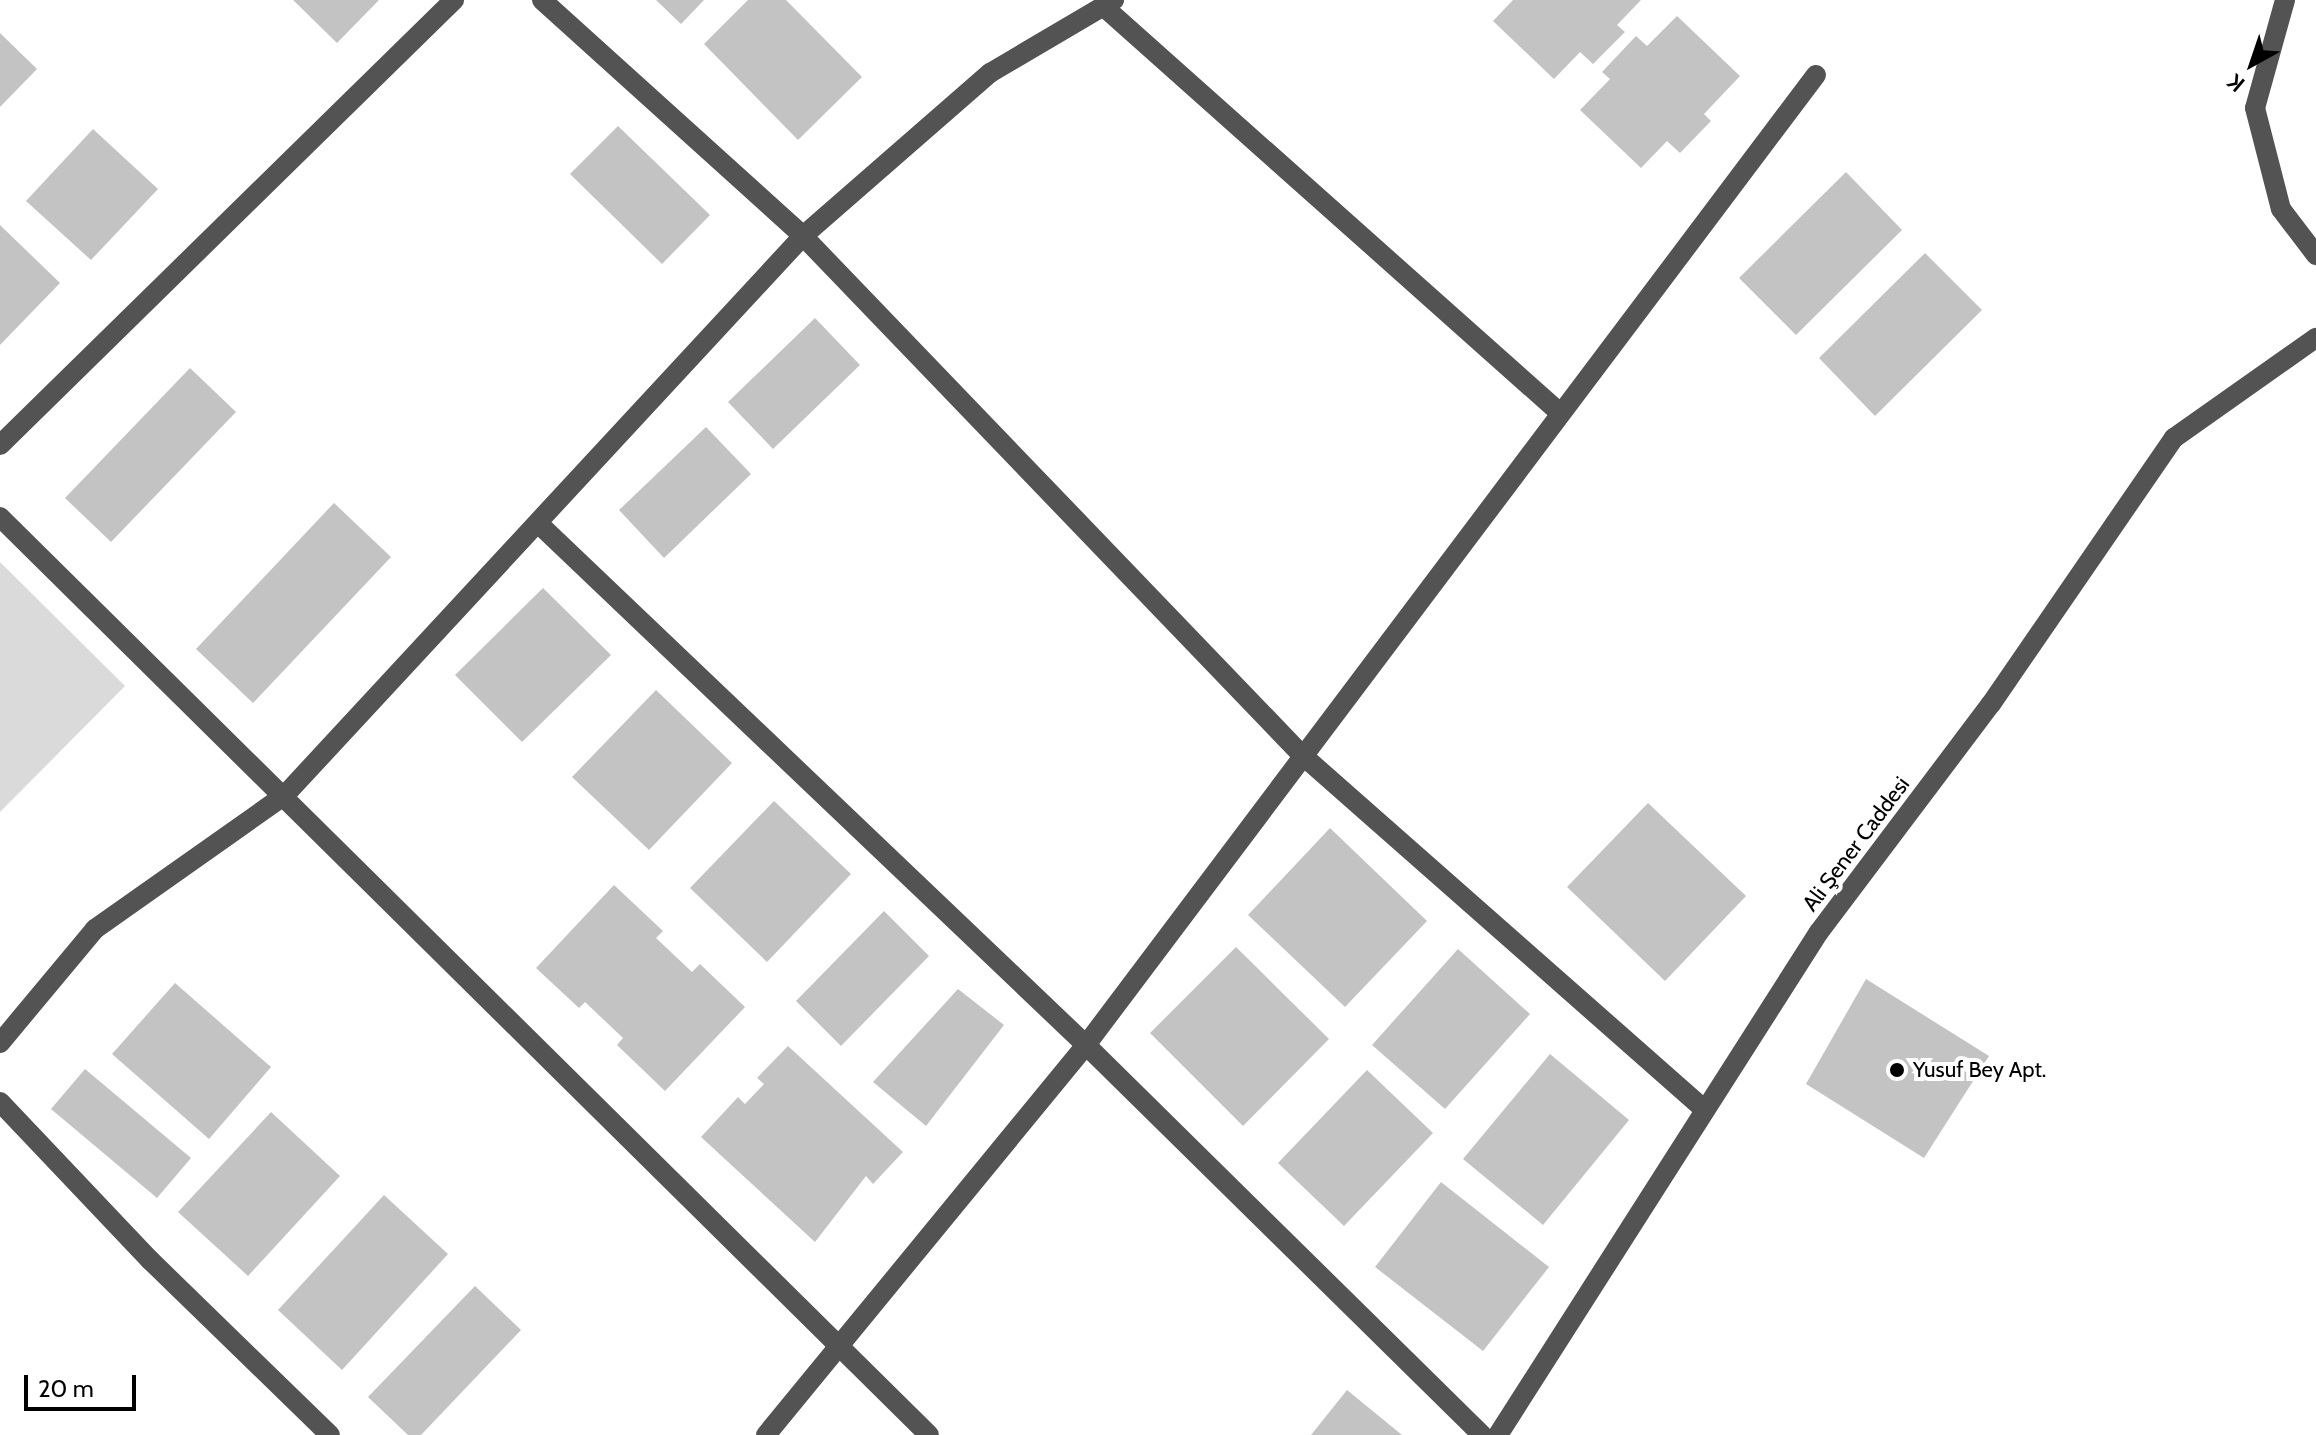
<!DOCTYPE html>
<html>
<head>
<meta charset="utf-8">
<style>
  body { margin:0 }
  #map { position:relative; width:2316px; height:1435px; overflow:hidden; background:#fff; font-family:Cabin,sans-serif }
  div>[style] { position:absolute }
  .green>* { inset:0; background:#dadada }
  .building>* { inset:0; background:#c3c3c3 }
  .minor>* { height:20px; margin:-10px; padding:0 10px; transform-origin:10px; border-radius:10px; background:#535353 }
  .dots>* { width:22px; height:22px; translate:-50% -50%; box-sizing:border-box; border:4px solid #fff; border-radius:50% }
  span { translate:-50% -50%; white-space:nowrap; text-align:center; line-height:1.15; -webkit-text-stroke:8px #fff; paint-order:stroke }
  .street-label { font-size:22px; color:#000 }
  .poi-label { font-size:22px; color:#000 }
  .left { translate:0 -50%; text-align:left }
  .north { position:absolute; left:2212px; top:24px; width:80px; height:80px; -webkit-text-stroke:6px #fff; paint-order:stroke; rotate:220deg; font-size:22px; font-weight:700; line-height:32px; text-align:center; color:#000 }
  .north::after { content:''; display:block; margin:auto; width:28px; height:36px; background:#000; clip-path:polygon(50% 0,100% 100%,50% 72%,0 100%) }
  .scale { position:absolute; left:24px; top:1375px; width:112px; height:36px; box-sizing:border-box; border:4px solid #000; border-top:0; padding-left:10px; font-size:24px; line-height:28px; white-space:nowrap; color:#000; -webkit-text-stroke:6px #fff; paint-order:stroke }
</style>
</head>
<body>
<div id="map">
  <div class="green">
    <div style="clip-path:polygon(0 562px,125px 686px,0 812px)"></div>
  </div>
  <div class="building">
    <div style="clip-path:polygon(293px 0,379px 0,337px 43px)"></div>
    <div style="clip-path:polygon(656px 0,704px 0,681px 24px)"></div>
    <div style="clip-path:polygon(748px 0,786px 0,862px 77px,798px 140px,704px 44px)"></div>
    <div style="clip-path:polygon(1513px 0,1641px 0,1617px 25px,1625px 32px,1593px 64px,1580px 52px,1554px 79px,1493px 21px)"></div>
    <div style="clip-path:polygon(1677px 16px,1740px 76px,1704px 114px,1711px 121px,1680px 153px,1667px 141px,1641px 168px,1580px 110px,1610px 79px,1602px 72px,1636px 36px,1647px 46px)"></div>
    <div style="clip-path:polygon(0 33px,37px 69px,0 107px)"></div>
    <div style="clip-path:polygon(618px 126px,710px 215px,662px 264px,570px 174px)"></div>
    <div style="clip-path:polygon(93px 129px,158px 189px,91px 260px,26px 201px)"></div>
    <div style="clip-path:polygon(1846px 172px,1902px 230px,1796px 335px,1739px 278px)"></div>
    <div style="clip-path:polygon(0 225px,60px 283px,0 345px)"></div>
    <div style="clip-path:polygon(1925px 253px,1982px 310px,1875px 416px,1819px 358px)"></div>
    <div style="clip-path:polygon(815px 318px,860px 365px,773px 449px,728px 402px)"></div>
    <div style="clip-path:polygon(190px 368px,236px 412px,111px 542px,65px 498px)"></div>
    <div style="clip-path:polygon(706px 427px,751px 474px,664px 558px,619px 510px)"></div>
    <div style="clip-path:polygon(334px 503px,391px 557px,253px 703px,196px 649px)"></div>
    <div style="clip-path:polygon(543px 588px,611px 655px,522px 742px,455px 675px)"></div>
    <div style="clip-path:polygon(656px 690px,732px 763px,649px 850px,572px 777px)"></div>
    <div style="clip-path:polygon(774px 801px,851px 874px,767px 962px,690px 888px)"></div>
    <div style="clip-path:polygon(1648px 803px,1746px 896px,1665px 981px,1567px 887px)"></div>
    <div style="clip-path:polygon(1330px 828px,1427px 921px,1345px 1007px,1248px 915px)"></div>
    <div style="clip-path:polygon(614px 885px,663px 931px,656px 938px,692px 972px,700px 964px,745px 1007px,665px 1091px,617px 1045px,623px 1038px,585px 1002px,579px 1008px,536px 968px)"></div>
    <div style="clip-path:polygon(884px 911px,929px 956px,841px 1046px,796px 1001px)"></div>
    <div style="clip-path:polygon(1236px 947px,1329px 1039px,1243px 1126px,1150px 1033px)"></div>
    <div style="clip-path:polygon(1458px 949px,1530px 1014px,1445px 1109px,1372px 1045px)"></div>
    <div style="clip-path:polygon(1866px 979px,1989px 1056px,1924px 1158px,1806px 1084px)"></div>
    <div style="clip-path:polygon(175px 983px,271px 1067px,209px 1139px,112px 1054px)"></div>
    <div style="clip-path:polygon(958px 989px,1004px 1025px,926px 1126px,873px 1082px)"></div>
    <div style="clip-path:polygon(788px 1046px,903px 1152px,873px 1184px,866px 1176px,815px 1242px,701px 1137px,738px 1097px,745px 1104px,764px 1084px,757px 1078px)"></div>
    <div style="clip-path:polygon(1550px 1054px,1629px 1120px,1543px 1225px,1463px 1159px)"></div>
    <div style="clip-path:polygon(85px 1069px,191px 1158px,157px 1198px,51px 1109px)"></div>
    <div style="clip-path:polygon(1367px 1070px,1433px 1133px,1344px 1226px,1278px 1163px)"></div>
    <div style="clip-path:polygon(271px 1112px,340px 1176px,248px 1276px,178px 1212px)"></div>
    <div style="clip-path:polygon(1441px 1182px,1549px 1267px,1483px 1351px,1375px 1267px)"></div>
    <div style="clip-path:polygon(384px 1195px,448px 1254px,342px 1370px,278px 1310px)"></div>
    <div style="clip-path:polygon(475px 1286px,521px 1330px,421px 1435px,408px 1435px,368px 1397px)"></div>
    <div style="clip-path:polygon(1347px 1390px,1402px 1435px,1311px 1435px)"></div>
  </div>
  <div class="minor">
    <div style="left:542px;top:0;width:352px;rotate:42.1deg"></div>
    <div style="left:803px;top:236px;width:719px;rotate:46.13deg"></div>
    <div style="left:1301px;top:754px;width:538px;rotate:41.39deg"></div>
    <div style="left:2285px;top:0;width:112px;rotate:105.5deg"></div>
    <div style="left:2255px;top:108px;width:104px;rotate:75.6deg"></div>
    <div style="left:2281px;top:209px;width:58px;rotate:52.7deg"></div>
    <div style="left:1103px;top:6px;width:612px;rotate:41.69deg"></div>
    <div style="left:0;top:445px;width:636px;rotate:-44.43deg"></div>
    <div style="left:0;top:517px;width:1306px;rotate:44.66deg"></div>
    <div style="left:539px;top:524px;width:755px;rotate:43.61deg"></div>
    <div style="left:1086px;top:1045px;width:556px;rotate:44.56deg"></div>
    <div style="left:0;top:1043px;width:148px;rotate:-50.2deg"></div>
    <div style="left:95px;top:929px;width:232px;rotate:-35.2deg"></div>
    <div style="left:285px;top:795px;width:762px;rotate:-47.18deg"></div>
    <div style="left:803px;top:236px;width:248px;rotate:-41.1deg"></div>
    <div style="left:990px;top:73px;width:144px;rotate:-30.5deg"></div>
    <div style="left:0;top:1102px;width:218px;rotate:46.5deg"></div>
    <div style="left:150px;top:1260px;width:251px;rotate:44.2deg"></div>
    <div style="left:766px;top:1435px;width:504px;rotate:-50.63deg"></div>
    <div style="left:1086px;top:1045px;width:1214px;rotate:-53.04deg"></div>
    <div style="left:1498px;top:1435px;width:597px;rotate:-57.46deg"></div>
    <div style="left:1819px;top:932px;width:286px;rotate:-53deg"></div>
    <div style="left:1991px;top:704px;width:323px;rotate:-55.5deg"></div>
    <div style="left:2174px;top:438px;width:174px;rotate:-35.2deg"></div>
  </div>
  <div class="dots">
    <div style="left:1897px;top:1070px;background:#000"></div>
  </div>
  <div class="street-label">
    <span style="left:1856px;top:844px;rotate:-53deg">Ali Şener Caddesi</span>
  </div>
  <div class="poi-label">
    <span class="left" style="left:1913px;top:1070px">Yusuf Bey Apt.</span>
  </div>
  <div class="north">K</div>
  <div class="scale">20 m</div>
</div>
</body>
</html>
